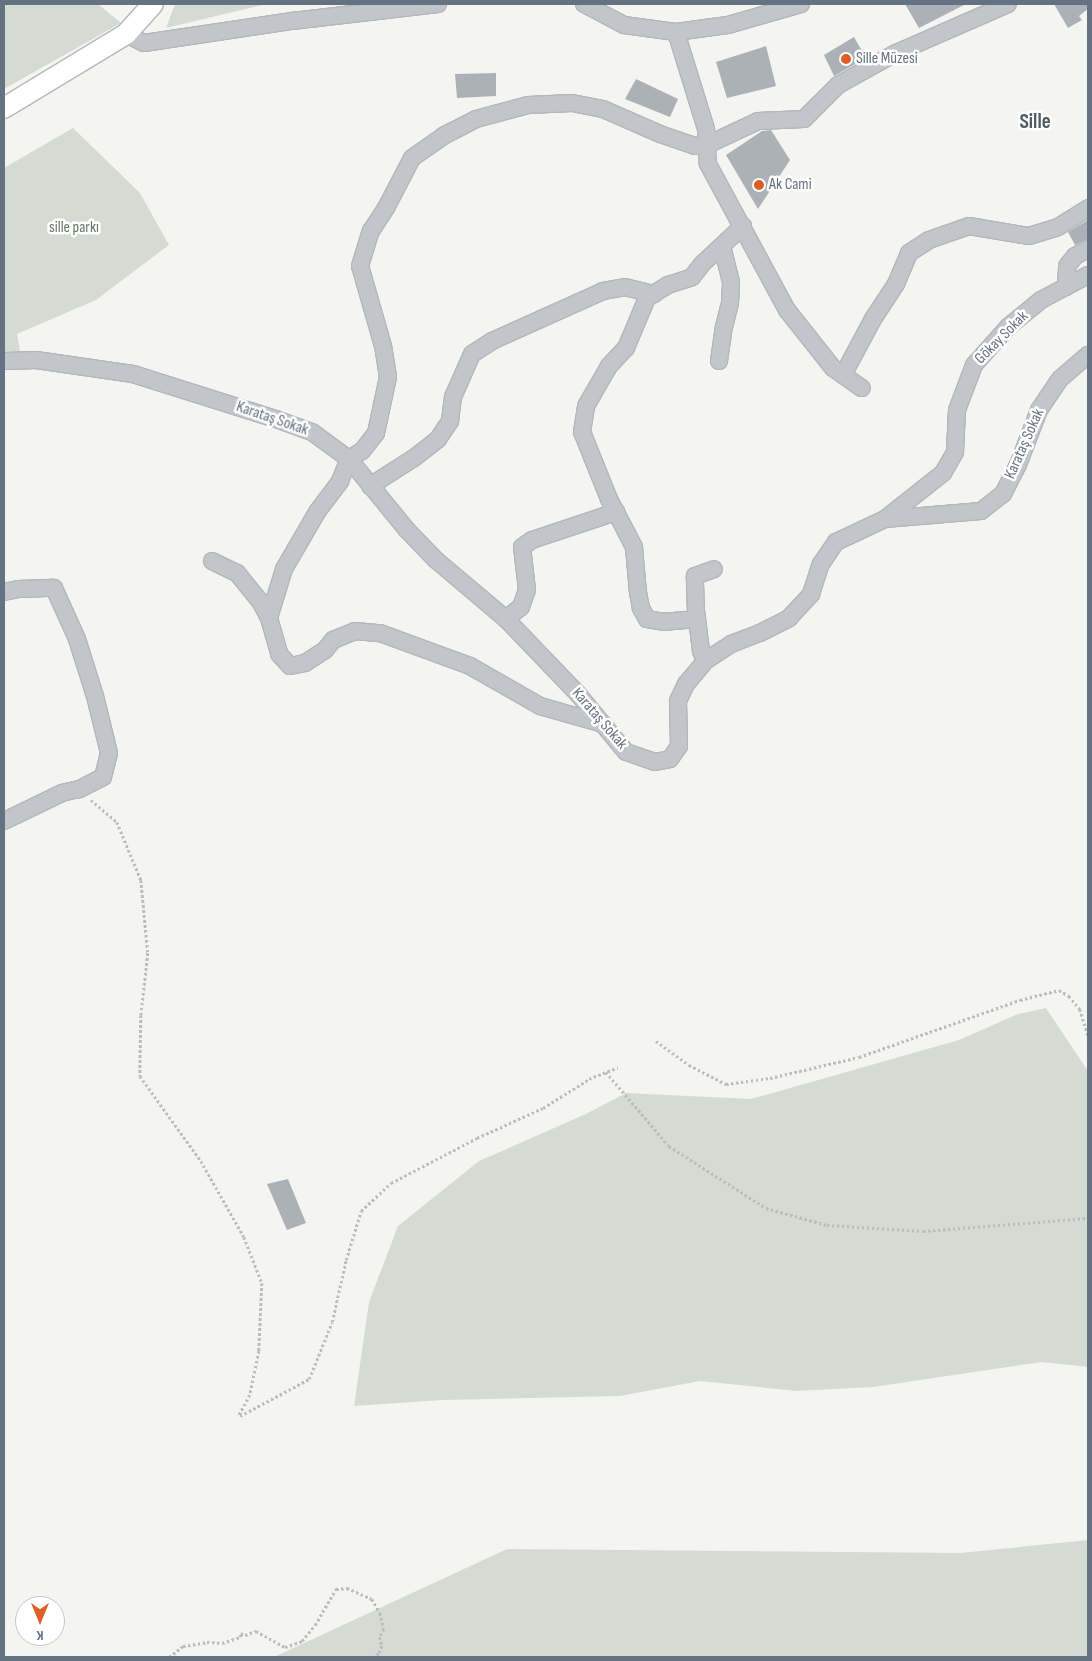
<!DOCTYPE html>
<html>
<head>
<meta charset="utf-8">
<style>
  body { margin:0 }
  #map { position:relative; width:1092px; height:1661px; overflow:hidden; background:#f4f5f1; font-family:"Sofia Sans Condensed",sans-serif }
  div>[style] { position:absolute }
  .green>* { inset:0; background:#d5dbd2 }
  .building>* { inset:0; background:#abb1b6 }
  .path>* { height:2.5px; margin-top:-1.25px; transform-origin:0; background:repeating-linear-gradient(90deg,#babcbe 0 2.5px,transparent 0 5px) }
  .roads { filter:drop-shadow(1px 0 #b3b7bb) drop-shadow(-1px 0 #b3b7bb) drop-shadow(0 1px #b3b7bb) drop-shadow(0 -1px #b3b7bb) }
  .minor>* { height:16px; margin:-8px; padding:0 8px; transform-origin:8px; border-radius:8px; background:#c2c5c9 }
  .major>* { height:20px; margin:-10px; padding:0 10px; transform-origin:10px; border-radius:10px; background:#fff }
  .dots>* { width:14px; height:14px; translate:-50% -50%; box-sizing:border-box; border:2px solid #fff; border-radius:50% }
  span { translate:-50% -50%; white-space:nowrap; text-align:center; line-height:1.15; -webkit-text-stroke:5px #fff; paint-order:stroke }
  .poi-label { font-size:16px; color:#647281 }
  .left { translate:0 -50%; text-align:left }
  .park-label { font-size:16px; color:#667863 }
  .street-label { font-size:16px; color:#647281 }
  .district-label { font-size:21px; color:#525c66; font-weight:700 }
  .frame { position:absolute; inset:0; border:5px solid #647281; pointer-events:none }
  .north { position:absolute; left:15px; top:1596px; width:50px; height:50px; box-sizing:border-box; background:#fff; border:1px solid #c1c7cd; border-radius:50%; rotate:180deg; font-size:14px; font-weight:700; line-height:20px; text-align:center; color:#647281 }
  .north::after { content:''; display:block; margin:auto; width:18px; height:22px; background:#de5e27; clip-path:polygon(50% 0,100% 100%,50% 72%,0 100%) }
</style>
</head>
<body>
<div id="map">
  <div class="green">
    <div style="clip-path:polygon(4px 4px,98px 4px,121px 23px,4px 89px)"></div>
    <div style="clip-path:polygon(175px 4px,266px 4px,166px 28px)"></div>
    <div style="clip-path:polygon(73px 128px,140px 193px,169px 245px,96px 300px,17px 334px,20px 351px,4px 352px,4px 168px)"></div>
    <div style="clip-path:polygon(1046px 1008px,1088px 1071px,1088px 1367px,1042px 1362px,873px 1387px,797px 1391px,700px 1381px,620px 1396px,443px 1400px,354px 1406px,369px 1302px,398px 1226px,479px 1161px,586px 1114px,626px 1093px,751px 1099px,959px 1040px,1018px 1014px)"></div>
    <div style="clip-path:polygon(1088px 1540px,1088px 1657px,274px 1657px,507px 1549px,961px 1553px)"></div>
  </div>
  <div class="building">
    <div style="clip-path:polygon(905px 4px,966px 4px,919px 28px)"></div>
    <div style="clip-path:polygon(1054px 4px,1088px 4px,1088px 9px,1079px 16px,1082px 20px,1068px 28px)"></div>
    <div style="clip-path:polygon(854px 37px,866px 58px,834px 76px,824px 55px)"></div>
    <div style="clip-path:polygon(766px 46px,776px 86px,727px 98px,716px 62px)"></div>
    <div style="clip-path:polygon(496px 73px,496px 96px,457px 98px,455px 74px)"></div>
    <div style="clip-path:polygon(636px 79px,678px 99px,670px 117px,625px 99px)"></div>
    <div style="clip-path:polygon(771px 130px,790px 160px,758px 209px,726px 155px,762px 131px)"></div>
    <div style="clip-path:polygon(1088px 220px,1088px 239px,1075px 245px,1068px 232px)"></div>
    <div style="clip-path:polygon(288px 1179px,306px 1223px,287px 1230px,267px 1184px)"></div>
  </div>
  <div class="path">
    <div style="left:91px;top:800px;width:34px;rotate:40deg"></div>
    <div style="left:117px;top:822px;width:63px;rotate:67.5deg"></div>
    <div style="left:141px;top:880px;width:73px;rotate:84.5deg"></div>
    <div style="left:148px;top:953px;width:62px;rotate:96.4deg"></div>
    <div style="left:141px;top:1015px;width:61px;rotate:90.9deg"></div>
    <div style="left:140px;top:1076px;width:105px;rotate:54.3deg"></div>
    <div style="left:201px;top:1161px;width:87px;rotate:60.5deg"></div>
    <div style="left:244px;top:1237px;width:49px;rotate:68.6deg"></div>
    <div style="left:262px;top:1283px;width:68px;rotate:92.5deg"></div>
    <div style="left:259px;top:1351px;width:45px;rotate:101.6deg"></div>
    <div style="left:250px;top:1395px;width:24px;rotate:118deg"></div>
    <div style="left:656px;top:1041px;width:41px;rotate:36deg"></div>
    <div style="left:689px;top:1065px;width:42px;rotate:27.2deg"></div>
    <div style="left:726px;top:1084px;width:44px;rotate:-7.8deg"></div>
    <div style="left:770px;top:1078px;width:91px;rotate:-13.3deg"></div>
    <div style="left:859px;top:1057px;width:171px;rotate:-19.5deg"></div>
    <div style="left:1020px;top:1000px;width:40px;rotate:-14.4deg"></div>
    <div style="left:1059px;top:990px;width:12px;rotate:31deg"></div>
    <div style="left:1069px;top:996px;width:17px;rotate:50deg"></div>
    <div style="left:1080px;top:1009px;width:28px;rotate:73deg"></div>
    <div style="left:606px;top:1072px;width:97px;rotate:49.6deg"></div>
    <div style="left:669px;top:1146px;width:115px;rotate:32.6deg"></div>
    <div style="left:766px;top:1208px;width:63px;rotate:15.6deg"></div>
    <div style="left:827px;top:1225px;width:96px;rotate:3.6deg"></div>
    <div style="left:923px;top:1231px;width:166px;rotate:-4.5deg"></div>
    <div style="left:240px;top:1416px;width:78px;rotate:-28.2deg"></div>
    <div style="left:309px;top:1379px;width:61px;rotate:-68deg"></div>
    <div style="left:332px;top:1322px;width:64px;rotate:-77.3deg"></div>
    <div style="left:346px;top:1260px;width:51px;rotate:-73deg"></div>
    <div style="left:361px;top:1211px;width:41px;rotate:-43deg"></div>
    <div style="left:391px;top:1183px;width:97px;rotate:-27.6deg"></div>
    <div style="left:477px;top:1138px;width:72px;rotate:-24.4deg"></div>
    <div style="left:543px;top:1108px;width:54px;rotate:-32.2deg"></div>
    <div style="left:589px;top:1079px;width:31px;rotate:-22deg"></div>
    <div style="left:169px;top:1657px;width:18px;rotate:-38deg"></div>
    <div style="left:183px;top:1646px;width:24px;rotate:-9deg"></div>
    <div style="left:207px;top:1642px;width:15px;rotate:4deg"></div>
    <div style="left:222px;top:1643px;width:19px;rotate:-18deg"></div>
    <div style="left:240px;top:1637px;width:4px;rotate:-76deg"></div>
    <div style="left:241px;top:1633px;width:4px;rotate:27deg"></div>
    <div style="left:245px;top:1635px;width:12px;rotate:-20deg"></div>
    <div style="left:256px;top:1631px;width:33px;rotate:29deg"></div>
    <div style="left:285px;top:1647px;width:18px;rotate:-19deg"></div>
    <div style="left:302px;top:1641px;width:21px;rotate:-51deg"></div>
    <div style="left:315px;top:1625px;width:42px;rotate:-59.7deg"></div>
    <div style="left:336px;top:1589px;width:11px;rotate:-5deg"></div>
    <div style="left:347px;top:1588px;width:27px;rotate:24deg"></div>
    <div style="left:372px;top:1599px;width:16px;rotate:60deg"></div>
    <div style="left:380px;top:1613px;width:16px;rotate:76deg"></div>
    <div style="left:384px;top:1629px;width:9px;rotate:117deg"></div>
    <div style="left:380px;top:1637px;width:9px;rotate:77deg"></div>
    <div style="left:382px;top:1646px;width:9px;rotate:111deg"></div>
    <div style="left:379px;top:1654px;width:6px;rotate:149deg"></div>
  </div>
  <div class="roads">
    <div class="minor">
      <div style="left:584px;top:4px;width:45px;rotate:27.7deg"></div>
      <div style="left:624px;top:25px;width:52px;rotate:7.7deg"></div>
      <div style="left:676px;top:32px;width:52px;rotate:-7.7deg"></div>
      <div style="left:728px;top:25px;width:76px;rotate:-16deg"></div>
      <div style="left:676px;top:32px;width:102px;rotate:72.8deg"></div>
      <div style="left:706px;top:129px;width:35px;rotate:87deg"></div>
      <div style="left:708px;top:164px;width:166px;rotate:61.6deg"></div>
      <div style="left:787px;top:310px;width:74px;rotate:51.6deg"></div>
      <div style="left:833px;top:368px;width:35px;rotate:35deg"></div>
      <div style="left:126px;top:34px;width:20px;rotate:27deg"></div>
      <div style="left:144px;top:43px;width:150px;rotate:-8.5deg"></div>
      <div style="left:292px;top:21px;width:147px;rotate:-6.6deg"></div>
      <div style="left:1066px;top:287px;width:21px;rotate:-87deg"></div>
      <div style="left:1067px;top:266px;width:13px;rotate:-51deg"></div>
      <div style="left:1075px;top:256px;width:15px;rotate:-28deg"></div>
      <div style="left:4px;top:361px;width:32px;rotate:-2deg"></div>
      <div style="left:36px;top:360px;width:98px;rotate:8.2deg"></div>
      <div style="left:133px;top:374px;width:150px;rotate:17.5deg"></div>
      <div style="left:276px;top:419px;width:38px;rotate:20deg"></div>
      <div style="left:312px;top:432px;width:46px;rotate:36.1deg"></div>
      <div style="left:349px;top:459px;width:92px;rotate:50.8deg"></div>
      <div style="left:407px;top:530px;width:42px;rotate:46deg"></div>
      <div style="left:436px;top:560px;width:92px;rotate:40.1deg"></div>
      <div style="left:506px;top:619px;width:104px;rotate:46.2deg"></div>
      <div style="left:578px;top:694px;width:75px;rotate:50.4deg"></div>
      <div style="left:626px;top:752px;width:31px;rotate:19deg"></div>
      <div style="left:655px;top:762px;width:15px;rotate:-11deg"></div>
      <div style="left:670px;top:759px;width:16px;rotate:-55deg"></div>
      <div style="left:679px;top:746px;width:45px;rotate:-91.3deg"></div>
      <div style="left:678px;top:701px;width:19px;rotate:-65deg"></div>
      <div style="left:686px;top:684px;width:30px;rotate:-50deg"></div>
      <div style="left:705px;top:661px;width:31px;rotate:-33deg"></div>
      <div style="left:731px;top:644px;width:31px;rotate:-21deg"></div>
      <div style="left:760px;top:633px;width:33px;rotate:-27deg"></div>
      <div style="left:789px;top:618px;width:33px;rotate:-47deg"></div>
      <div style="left:811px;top:594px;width:32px;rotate:-72deg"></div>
      <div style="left:821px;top:564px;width:27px;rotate:-56deg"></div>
      <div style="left:836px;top:542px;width:54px;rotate:-25.1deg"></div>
      <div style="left:885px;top:519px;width:96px;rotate:-4.8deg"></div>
      <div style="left:981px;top:511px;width:28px;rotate:-38deg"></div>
      <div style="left:1003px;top:494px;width:33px;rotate:-63deg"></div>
      <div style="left:1018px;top:465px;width:59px;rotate:-69.1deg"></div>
      <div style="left:1039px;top:410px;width:37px;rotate:-56deg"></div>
      <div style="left:1060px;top:379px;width:37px;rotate:-41deg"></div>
      <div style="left:719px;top:361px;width:30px;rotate:-82deg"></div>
      <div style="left:723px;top:331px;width:29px;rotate:-76deg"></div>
      <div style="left:730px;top:303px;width:21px;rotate:-87deg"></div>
      <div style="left:731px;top:282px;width:37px;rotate:-104deg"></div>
      <div style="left:843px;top:375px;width:64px;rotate:-61.8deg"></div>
      <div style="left:873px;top:319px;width:42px;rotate:-56.7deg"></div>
      <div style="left:896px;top:284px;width:34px;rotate:-67deg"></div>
      <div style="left:909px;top:253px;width:24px;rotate:-33deg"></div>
      <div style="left:929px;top:240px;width:42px;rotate:-19.3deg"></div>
      <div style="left:969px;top:226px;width:61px;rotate:9.5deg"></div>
      <div style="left:1029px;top:236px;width:30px;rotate:-17deg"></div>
      <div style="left:1058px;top:227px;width:36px;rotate:-32deg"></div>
      <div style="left:370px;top:486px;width:52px;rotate:-32.5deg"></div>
      <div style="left:414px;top:458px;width:31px;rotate:-38deg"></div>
      <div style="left:438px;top:439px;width:22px;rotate:-56deg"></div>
      <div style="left:450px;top:421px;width:24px;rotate:-83deg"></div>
      <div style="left:453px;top:397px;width:47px;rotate:-66.2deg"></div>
      <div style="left:472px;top:354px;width:24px;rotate:-33deg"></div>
      <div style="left:492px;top:341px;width:122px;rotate:-24.2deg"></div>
      <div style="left:603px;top:291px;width:22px;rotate:-10deg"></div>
      <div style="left:625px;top:287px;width:30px;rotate:14deg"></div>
      <div style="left:885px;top:519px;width:74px;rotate:-38.4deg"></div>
      <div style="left:943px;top:473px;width:24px;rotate:-60deg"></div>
      <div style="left:955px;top:452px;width:42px;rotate:-87.3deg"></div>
      <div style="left:957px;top:410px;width:48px;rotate:-69.3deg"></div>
      <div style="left:974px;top:365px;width:51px;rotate:-48.2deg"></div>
      <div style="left:1008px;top:327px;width:43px;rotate:-39.3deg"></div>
      <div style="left:1041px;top:300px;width:53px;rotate:-28deg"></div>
      <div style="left:212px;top:561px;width:28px;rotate:26deg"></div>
      <div style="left:237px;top:573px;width:36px;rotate:51deg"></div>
      <div style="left:260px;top:601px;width:19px;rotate:62deg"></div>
      <div style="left:269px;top:618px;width:37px;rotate:74deg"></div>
      <div style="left:279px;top:654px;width:16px;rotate:47deg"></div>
      <div style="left:290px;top:666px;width:15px;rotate:-11deg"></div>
      <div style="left:305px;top:663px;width:24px;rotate:-33deg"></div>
      <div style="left:325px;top:650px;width:13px;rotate:-51deg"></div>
      <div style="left:333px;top:640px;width:24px;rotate:-22deg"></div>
      <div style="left:355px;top:631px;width:25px;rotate:5deg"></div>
      <div style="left:380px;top:633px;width:96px;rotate:20.1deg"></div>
      <div style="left:470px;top:666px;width:81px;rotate:29.7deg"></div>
      <div style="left:540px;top:706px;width:66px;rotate:15.9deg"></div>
      <div style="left:4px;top:592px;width:14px;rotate:-12deg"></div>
      <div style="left:18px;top:589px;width:36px;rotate:-2deg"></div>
      <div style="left:54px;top:588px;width:56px;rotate:65.7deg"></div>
      <div style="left:77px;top:639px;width:60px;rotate:72.5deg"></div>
      <div style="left:95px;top:696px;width:59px;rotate:76.2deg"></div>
      <div style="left:109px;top:753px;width:25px;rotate:104deg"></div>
      <div style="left:103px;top:777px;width:27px;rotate:153deg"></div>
      <div style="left:79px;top:789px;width:17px;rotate:167deg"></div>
      <div style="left:62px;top:793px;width:64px;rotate:154.2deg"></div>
      <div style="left:269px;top:618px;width:51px;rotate:-73deg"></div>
      <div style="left:284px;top:569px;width:66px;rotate:-59.9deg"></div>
      <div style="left:317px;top:512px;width:39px;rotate:-53deg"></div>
      <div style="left:340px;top:481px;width:24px;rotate:-68deg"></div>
      <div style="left:349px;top:459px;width:15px;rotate:-32deg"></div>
      <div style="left:362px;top:451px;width:23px;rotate:-52deg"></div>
      <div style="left:376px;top:433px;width:57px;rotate:-77.9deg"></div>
      <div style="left:388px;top:377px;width:31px;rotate:-99deg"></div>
      <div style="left:383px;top:346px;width:83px;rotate:-106deg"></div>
      <div style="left:360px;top:266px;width:37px;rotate:-73deg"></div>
      <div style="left:371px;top:231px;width:27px;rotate:-57deg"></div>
      <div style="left:386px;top:208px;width:56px;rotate:-62.5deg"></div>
      <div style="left:412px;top:158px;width:38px;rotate:-35deg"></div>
      <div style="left:443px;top:136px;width:37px;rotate:-27deg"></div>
      <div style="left:476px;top:119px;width:54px;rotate:-15.1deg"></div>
      <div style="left:528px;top:105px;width:44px;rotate:-2.6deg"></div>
      <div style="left:572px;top:103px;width:32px;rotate:11deg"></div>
      <div style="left:603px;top:109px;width:62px;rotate:23.7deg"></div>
      <div style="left:660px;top:134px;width:37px;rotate:19deg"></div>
      <div style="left:695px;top:146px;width:12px;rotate:-5deg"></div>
      <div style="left:707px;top:145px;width:56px;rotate:-25.2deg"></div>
      <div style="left:758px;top:121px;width:46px;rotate:-2.5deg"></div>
      <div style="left:804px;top:119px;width:48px;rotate:-45deg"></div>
      <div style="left:838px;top:85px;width:66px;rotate:-28.9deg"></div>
      <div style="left:896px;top:53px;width:122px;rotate:-23.6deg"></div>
      <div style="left:506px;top:619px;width:19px;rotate:-39deg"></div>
      <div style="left:521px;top:607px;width:18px;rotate:-71deg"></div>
      <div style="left:527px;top:590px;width:43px;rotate:-96.6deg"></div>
      <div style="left:522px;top:547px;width:12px;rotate:-35deg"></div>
      <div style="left:532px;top:540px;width:89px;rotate:-18.4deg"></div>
      <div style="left:697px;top:619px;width:32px;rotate:175deg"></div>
      <div style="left:665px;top:622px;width:18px;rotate:-171deg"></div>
      <div style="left:647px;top:619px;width:13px;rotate:-119deg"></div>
      <div style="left:641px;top:608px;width:15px;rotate:-101deg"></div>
      <div style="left:638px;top:593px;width:46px;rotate:-95deg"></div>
      <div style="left:634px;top:547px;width:54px;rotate:-117.5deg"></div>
      <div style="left:609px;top:499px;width:72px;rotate:-111.9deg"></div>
      <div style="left:582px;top:432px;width:26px;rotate:-81deg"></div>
      <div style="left:586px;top:406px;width:46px;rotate:-60.1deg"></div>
      <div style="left:609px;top:366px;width:25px;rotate:-47deg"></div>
      <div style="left:626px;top:348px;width:54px;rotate:-67.2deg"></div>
      <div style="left:647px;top:298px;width:25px;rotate:-32deg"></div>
      <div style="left:668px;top:285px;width:25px;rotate:-18deg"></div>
      <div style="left:692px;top:277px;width:16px;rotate:-52deg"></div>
      <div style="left:702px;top:264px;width:56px;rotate:-42.8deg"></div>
      <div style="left:705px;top:661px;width:11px;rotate:-112deg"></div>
      <div style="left:701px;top:651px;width:39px;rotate:-97deg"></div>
      <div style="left:696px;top:612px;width:36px;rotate:-92deg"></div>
      <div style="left:695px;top:576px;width:20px;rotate:-20deg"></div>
    </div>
    <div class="major">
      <div style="left:4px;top:108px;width:143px;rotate:-31.2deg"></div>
      <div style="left:126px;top:34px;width:40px;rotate:-48deg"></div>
    </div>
  </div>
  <div class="dots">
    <div style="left:846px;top:59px;background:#de5e27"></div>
    <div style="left:759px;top:185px;background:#de5e27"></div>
  </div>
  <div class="poi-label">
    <span class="left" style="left:856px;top:59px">Sille Müzesi</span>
    <span class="left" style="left:769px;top:185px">Ak Cami</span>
  </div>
  <div class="park-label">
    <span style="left:74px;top:228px">sille parkı</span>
  </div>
  <div class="street-label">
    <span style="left:1002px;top:338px;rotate:-45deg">Gökay Sokak</span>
    <span style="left:272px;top:419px;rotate:19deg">Karataş Sokak</span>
    <span style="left:1025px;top:444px;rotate:-66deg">Karataş Sokak</span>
    <span style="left:599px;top:719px;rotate:49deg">Karataş Sokak</span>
  </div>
  <div class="district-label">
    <span style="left:1035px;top:122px">Sille</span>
  </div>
  <div class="frame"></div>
  <div class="north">K</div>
</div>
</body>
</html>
